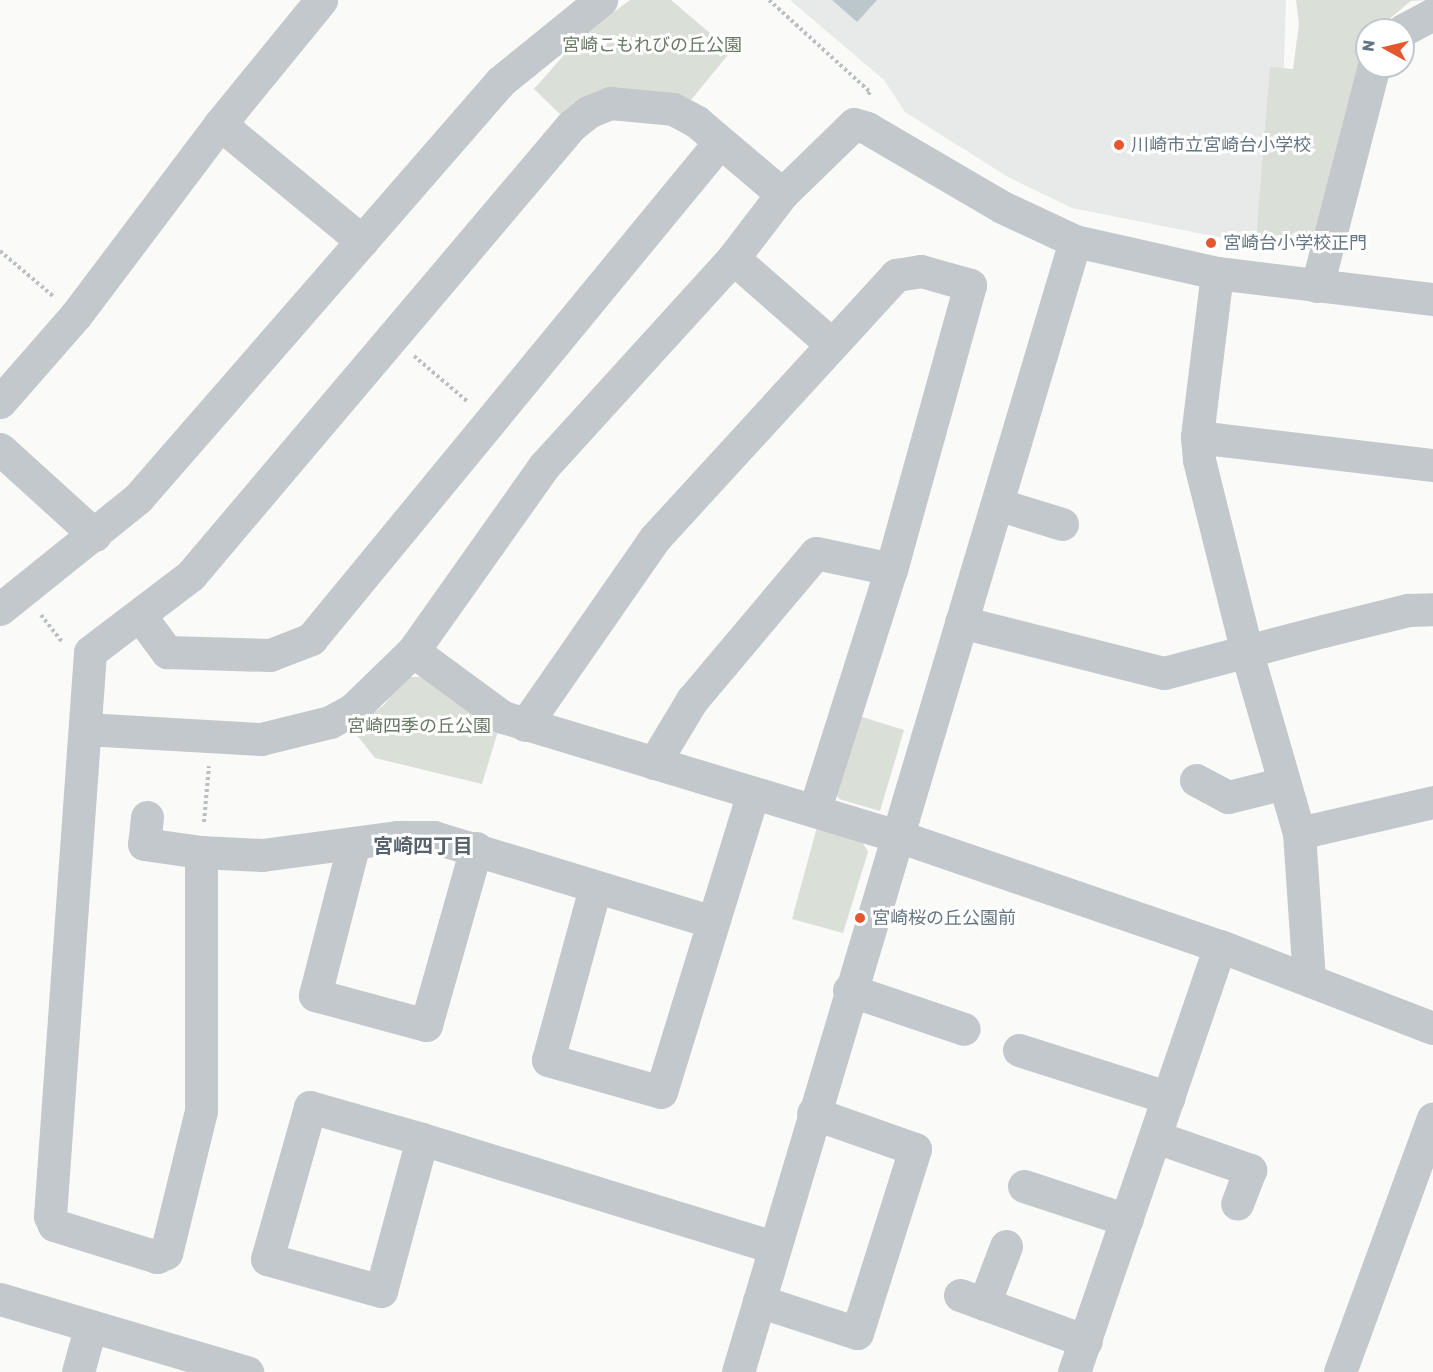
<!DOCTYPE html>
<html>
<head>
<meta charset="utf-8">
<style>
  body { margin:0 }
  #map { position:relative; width:1433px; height:1372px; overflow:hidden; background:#fafaf8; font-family:Rubik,"Noto Sans JP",sans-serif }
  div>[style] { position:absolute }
  .built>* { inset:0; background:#e8e9e9 }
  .green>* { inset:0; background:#dadfd7 }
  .water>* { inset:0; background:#bbc7cb }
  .path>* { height:4px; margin-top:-2px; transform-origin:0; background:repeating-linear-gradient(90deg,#bbbfc2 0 3px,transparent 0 6px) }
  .minor>* { height:33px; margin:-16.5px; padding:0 16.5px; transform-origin:16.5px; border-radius:16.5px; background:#c3c8cc }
  .dots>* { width:16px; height:16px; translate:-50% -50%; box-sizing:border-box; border:3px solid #fff; border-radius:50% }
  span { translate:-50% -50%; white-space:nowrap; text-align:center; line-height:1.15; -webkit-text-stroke:6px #fff; paint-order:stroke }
  .park-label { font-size:18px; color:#687a64 }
  .poi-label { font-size:18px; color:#657683 }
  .left { translate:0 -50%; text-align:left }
  .neighbourhood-label { font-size:20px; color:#57646e; font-weight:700 }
  .north { position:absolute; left:1355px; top:18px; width:60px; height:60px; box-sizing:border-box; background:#fff; border:2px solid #c1c8cd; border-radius:50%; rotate:278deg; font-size:16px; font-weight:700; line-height:24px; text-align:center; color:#657683 }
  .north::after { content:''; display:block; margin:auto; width:21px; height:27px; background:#e4572e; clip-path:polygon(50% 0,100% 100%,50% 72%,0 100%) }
</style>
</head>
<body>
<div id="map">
  <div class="built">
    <div style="clip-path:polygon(790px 0,1286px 0,1278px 249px,1072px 208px,1008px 177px,905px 112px,884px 80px)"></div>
  </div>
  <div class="green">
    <div style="clip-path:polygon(630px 0,671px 0,731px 51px,691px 100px,563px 117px,534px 89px,580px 37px)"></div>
    <div style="clip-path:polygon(1296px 0,1427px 0,1411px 1px,1376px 30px,1367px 30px,1315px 250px,1256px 240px,1270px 67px,1293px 69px,1299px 24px)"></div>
    <div style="clip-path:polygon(406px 677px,422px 677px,478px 719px,499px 728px,482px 784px,375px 758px,352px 729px,384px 705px)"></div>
    <div style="clip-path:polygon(856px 715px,904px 730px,880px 811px,839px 799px,834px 789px)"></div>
    <div style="clip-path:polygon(817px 827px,861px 840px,868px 852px,843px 933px,792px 919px)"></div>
  </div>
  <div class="water">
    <div style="clip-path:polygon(832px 0,877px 0,857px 22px)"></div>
  </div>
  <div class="path">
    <div style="left:769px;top:0;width:137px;rotate:42.3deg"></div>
    <div style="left:870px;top:92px;width:5px;rotate:127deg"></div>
    <div style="left:0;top:251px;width:71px;rotate:40.4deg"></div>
    <div style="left:414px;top:356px;width:71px;rotate:40.4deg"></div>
    <div style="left:41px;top:615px;width:34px;rotate:52deg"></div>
    <div style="left:204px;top:822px;width:56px;rotate:-84.9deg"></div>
  </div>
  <div class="minor">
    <div style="left:1403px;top:30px;width:34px;rotate:-28deg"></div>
    <div style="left:220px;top:124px;width:184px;rotate:39.5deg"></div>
    <div style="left:733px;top:258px;width:129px;rotate:41.2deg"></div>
    <div style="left:1217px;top:273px;width:165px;rotate:97deg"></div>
    <div style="left:1197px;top:437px;width:23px;rotate:85deg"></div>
    <div style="left:1199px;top:460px;width:199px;rotate:76deg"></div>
    <div style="left:1247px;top:653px;width:187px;rotate:73.9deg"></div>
    <div style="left:1299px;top:833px;width:147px;rotate:86.1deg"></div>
    <div style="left:1317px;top:286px;width:227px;rotate:-75.5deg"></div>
    <div style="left:0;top:402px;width:116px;rotate:-48.9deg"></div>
    <div style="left:76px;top:315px;width:239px;rotate:-53deg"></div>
    <div style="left:220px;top:124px;width:160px;rotate:-50.8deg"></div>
    <div style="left:1197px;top:437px;width:238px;rotate:6.8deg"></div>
    <div style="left:0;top:449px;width:128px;rotate:42.2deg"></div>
    <div style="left:997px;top:504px;width:68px;rotate:17.1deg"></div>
    <div style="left:0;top:609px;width:177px;rotate:-38.8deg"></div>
    <div style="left:138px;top:498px;width:553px;rotate:-48.96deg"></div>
    <div style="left:501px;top:81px;width:129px;rotate:-39deg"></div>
    <div style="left:141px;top:617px;width:44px;rotate:53.4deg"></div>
    <div style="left:167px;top:652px;width:103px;rotate:1.7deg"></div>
    <div style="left:270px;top:655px;width:44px;rotate:-21.3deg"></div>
    <div style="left:311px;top:639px;width:642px;rotate:-50.56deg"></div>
    <div style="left:961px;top:622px;width:209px;rotate:14.1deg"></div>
    <div style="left:1164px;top:673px;width:164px;rotate:-14.8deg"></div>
    <div style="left:1323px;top:631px;width:88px;rotate:-13.9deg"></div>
    <div style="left:1408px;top:610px;width:25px;rotate:-2deg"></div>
    <div style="left:413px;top:651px;width:112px;rotate:36.3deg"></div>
    <div style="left:503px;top:717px;width:409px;rotate:16.8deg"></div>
    <div style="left:895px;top:835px;width:343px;rotate:18.9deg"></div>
    <div style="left:1220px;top:946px;width:228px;rotate:21.1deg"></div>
    <div style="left:525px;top:725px;width:228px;rotate:-55.2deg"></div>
    <div style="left:655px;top:538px;width:357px;rotate:-47.5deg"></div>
    <div style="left:896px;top:275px;width:25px;rotate:-9deg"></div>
    <div style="left:921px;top:271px;width:51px;rotate:15.9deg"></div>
    <div style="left:970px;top:285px;width:295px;rotate:105.5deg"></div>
    <div style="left:891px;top:569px;width:252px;rotate:107.6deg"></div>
    <div style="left:85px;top:729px;width:176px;rotate:3.3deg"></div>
    <div style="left:261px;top:739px;width:71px;rotate:-13.8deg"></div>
    <div style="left:330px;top:722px;width:25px;rotate:-29deg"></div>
    <div style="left:352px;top:710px;width:85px;rotate:-44deg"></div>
    <div style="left:413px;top:651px;width:227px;rotate:-54.7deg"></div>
    <div style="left:544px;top:466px;width:281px;rotate:-47.7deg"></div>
    <div style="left:733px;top:258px;width:81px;rotate:-52.6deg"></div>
    <div style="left:782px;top:194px;width:100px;rotate:-44.2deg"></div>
    <div style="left:854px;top:124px;width:14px;rotate:17deg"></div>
    <div style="left:867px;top:128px;width:156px;rotate:30.3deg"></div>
    <div style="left:1002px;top:207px;width:81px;rotate:25deg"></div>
    <div style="left:1075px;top:241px;width:146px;rotate:12.7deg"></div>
    <div style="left:1217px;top:273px;width:218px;rotate:6.9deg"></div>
    <div style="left:654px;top:763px;width:74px;rotate:-58.9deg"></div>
    <div style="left:692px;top:700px;width:192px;rotate:-49.9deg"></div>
    <div style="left:816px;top:553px;width:77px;rotate:12deg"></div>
    <div style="left:1196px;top:780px;width:36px;rotate:28deg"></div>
    <div style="left:1228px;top:797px;width:58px;rotate:-14deg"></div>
    <div style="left:147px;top:817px;width:27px;rotate:96deg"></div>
    <div style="left:144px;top:844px;width:58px;rotate:8deg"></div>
    <div style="left:1299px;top:833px;width:138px;rotate:-13deg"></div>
    <div style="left:354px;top:843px;width:157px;rotate:104.4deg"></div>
    <div style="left:315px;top:995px;width:115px;rotate:15.1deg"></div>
    <div style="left:426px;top:1025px;width:184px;rotate:-74.2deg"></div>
    <div style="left:595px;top:888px;width:178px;rotate:105.3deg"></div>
    <div style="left:548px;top:1060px;width:117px;rotate:15.8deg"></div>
    <div style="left:661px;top:1092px;width:313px;rotate:-72.9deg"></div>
    <div style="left:713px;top:922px;width:292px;rotate:-163.1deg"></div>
    <div style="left:434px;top:837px;width:37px;rotate:180deg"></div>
    <div style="left:397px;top:837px;width:136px;rotate:172.4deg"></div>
    <div style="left:262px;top:855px;width:61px;rotate:-177.2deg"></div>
    <div style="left:201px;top:852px;width:259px;rotate:90deg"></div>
    <div style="left:201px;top:1111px;width:146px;rotate:103.8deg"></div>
    <div style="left:166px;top:1253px;width:10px;rotate:156deg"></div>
    <div style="left:157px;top:1257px;width:108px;rotate:-162.7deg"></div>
    <div style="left:54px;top:1225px;width:10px;rotate:-114deg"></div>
    <div style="left:50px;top:1216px;width:565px;rotate:-85.94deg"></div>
    <div style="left:90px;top:652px;width:127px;rotate:-37.3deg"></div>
    <div style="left:191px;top:575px;width:588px;rotate:-49.76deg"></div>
    <div style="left:571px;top:126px;width:22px;rotate:-39deg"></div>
    <div style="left:588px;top:112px;width:24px;rotate:-22deg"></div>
    <div style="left:610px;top:103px;width:63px;rotate:5.4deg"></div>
    <div style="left:673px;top:109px;width:27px;rotate:28deg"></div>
    <div style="left:697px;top:122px;width:111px;rotate:40.3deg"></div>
    <div style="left:849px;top:990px;width:121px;rotate:18.7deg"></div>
    <div style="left:1019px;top:1050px;width:157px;rotate:17.7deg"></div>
    <div style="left:1156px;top:1137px;width:100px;rotate:19.3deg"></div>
    <div style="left:1250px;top:1170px;width:36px;rotate:111deg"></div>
    <div style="left:422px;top:1139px;width:157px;rotate:105.1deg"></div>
    <div style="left:381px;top:1291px;width:118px;rotate:-164.3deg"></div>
    <div style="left:267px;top:1259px;width:158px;rotate:-74.2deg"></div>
    <div style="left:310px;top:1107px;width:116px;rotate:15.9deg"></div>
    <div style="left:422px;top:1139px;width:367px;rotate:17.1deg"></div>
    <div style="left:1024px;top:1186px;width:108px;rotate:18.3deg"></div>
    <div style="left:960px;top:1295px;width:134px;rotate:20.1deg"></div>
    <div style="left:0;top:1299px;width:258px;rotate:16.5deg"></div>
    <div style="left:759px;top:1301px;width:103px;rotate:18.1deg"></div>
    <div style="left:857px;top:1333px;width:193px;rotate:-72.5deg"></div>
    <div style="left:915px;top:1149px;width:108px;rotate:-160.6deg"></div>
    <div style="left:984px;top:1304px;width:62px;rotate:-69.2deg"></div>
    <div style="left:78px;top:1372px;width:46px;rotate:-74.7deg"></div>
    <div style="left:738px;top:1372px;width:1180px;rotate:-73.41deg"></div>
    <div style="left:1074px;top:1372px;width:450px;rotate:-71.1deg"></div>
    <div style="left:1340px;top:1372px;width:270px;rotate:-69.9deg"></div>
  </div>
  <div class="dots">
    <div style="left:1119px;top:145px;background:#e4572e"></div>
    <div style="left:1211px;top:243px;background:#e4572e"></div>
    <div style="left:860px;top:918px;background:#e4572e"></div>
  </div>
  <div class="park-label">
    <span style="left:652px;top:45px">宮崎こもれびの丘公園</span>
    <span style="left:419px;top:726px">宮崎四季の丘公園</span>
  </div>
  <div class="poi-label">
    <span class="left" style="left:1131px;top:145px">川崎市立宮崎台小学校</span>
    <span class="left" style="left:1223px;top:243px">宮崎台小学校正門</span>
    <span class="left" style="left:872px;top:918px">宮崎桜の丘公園前</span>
  </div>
  <div class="neighbourhood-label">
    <span style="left:423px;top:846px">宮崎四丁目</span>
  </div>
  <div class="north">N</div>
</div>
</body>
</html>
